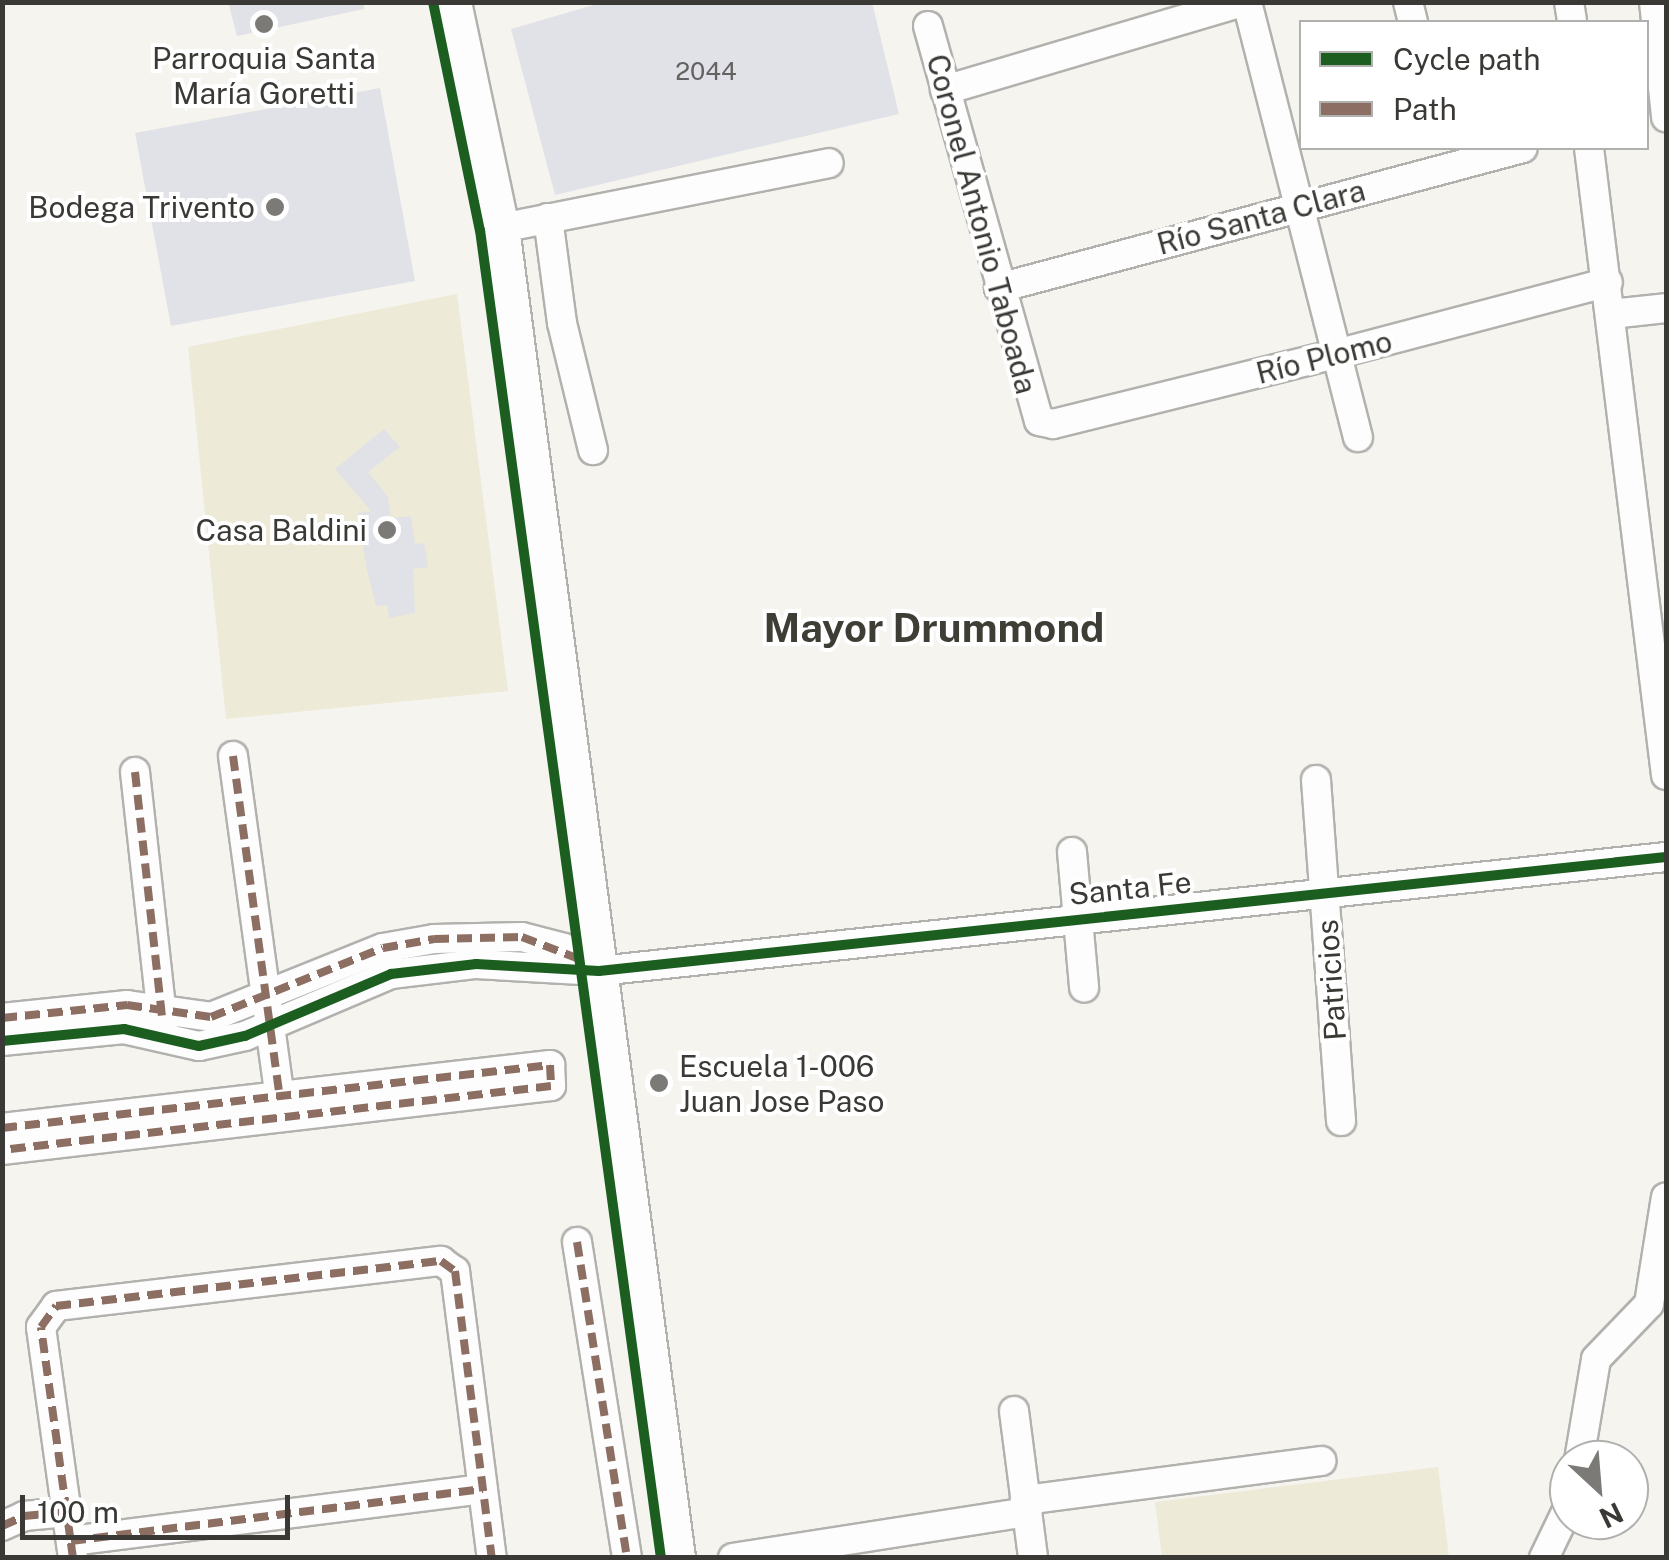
<!DOCTYPE html>
<html>
<head>
<meta charset="utf-8">
<style>
  body { margin:0 }
  #map { position:relative; width:1669px; height:1560px; overflow:hidden; background:#f5f4ef; font-family:"Public Sans",sans-serif }
  div>[style] { position:absolute }
  .green>* { inset:0; background:#edead8 }
  .building>* { inset:0; background:#e1e2e7 }
  .roads { filter:drop-shadow(2px 0 #b2b1ae) drop-shadow(-2px 0 #b2b1ae) drop-shadow(0 2px #b2b1ae) drop-shadow(0 -2px #b2b1ae) }
  .minor>* { height:28px; margin:-14px; padding:0 14px; transform-origin:14px; border-radius:14px; background:#fefdfd }
  .major>* { height:35px; margin:-17.5px; padding:0 17.5px; transform-origin:17.5px; border-radius:17.5px; background:#fefdfd }
  .quiet>* { height:8px; margin-top:-4px; transform-origin:0; background:repeating-linear-gradient(90deg,#8d6e63 0 15px,transparent 0 23px) }
  .cycleway>* { height:10px; margin:-5px; padding:0 5px; transform-origin:5px; border-radius:5px; background:#1b5e20 }
  .dots>* { width:28px; height:28px; translate:-50% -50%; box-sizing:border-box; border:5px solid #fff; border-radius:50% }
  span { translate:-50% -50%; white-space:nowrap; text-align:center; line-height:1.15; -webkit-text-stroke:8px #fff; paint-order:stroke }
  .number-label { font-size:25px; color:#646362 }
  .number-label span { -webkit-text-stroke-width:0 }
  .poi-label { font-size:30px; color:#3a3935 }
  .right { translate:-100% -50%; text-align:right }
  .left { translate:0 -50%; text-align:left }
  .street-label { font-size:30px; color:#3a3935 }
  .district-label { font-size:40px; color:#3f3e36; font-weight:700 }
  .frame { position:absolute; inset:0; border:5px solid #3a3935; pointer-events:none }
  .legend { position:absolute; left:1299px; top:20px; width:350px; height:130px; box-sizing:border-box; background:#fff; border:2px solid #b0b0ae; margin:0; padding:12px 18px; list-style:none; font-size:30px; color:#3a3935 }
  .legend li { display:flex; align-items:center; gap:20px; height:50px }
  .legend b { width:50px; border:2px solid #b0b0ae }
  .north { position:absolute; left:1549px; top:1440px; width:100px; height:100px; box-sizing:border-box; background:#fff; border:2px solid #b0b0ae; border-radius:50%; rotate:154deg; font-size:28px; font-weight:700; line-height:40px; text-align:center; color:#3a3935 }
  .north::after { content:''; display:block; margin:auto; width:35px; height:45px; background:#7b7a76; clip-path:polygon(50% 0,100% 100%,50% 72%,0 100%) }
  .scale { position:absolute; left:20px; top:1495px; width:270px; height:45px; box-sizing:border-box; border:5px solid #3a3935; border-top:0; padding-left:12px; font-size:30px; line-height:35px; white-space:nowrap; color:#3a3935; -webkit-text-stroke:8px #fff; paint-order:stroke }
</style>
</head>
<body>
<div id="map">
  <div class="green">
    <div style="clip-path:polygon(457px 294px,508px 691px,226px 719px,188px 347px)"></div>
    <div style="clip-path:polygon(1438px 1467px,1449px 1557px,1162px 1557px,1155px 1502px)"></div>
  </div>
  <div class="building">
    <div style="clip-path:polygon(228px 2px,364px 2px,364px 9px,237px 36px)"></div>
    <div style="clip-path:polygon(604px 2px,872px 2px,899px 114px,555px 195px,511px 29px)"></div>
    <div style="clip-path:polygon(380px 88px,415px 281px,171px 326px,135px 133px)"></div>
    <div style="clip-path:polygon(384px 429px,400px 447px,368px 472px,388px 497px,391px 518px,411px 516px,415px 544px,424px 543px,428px 567px,413px 569px,415px 613px,389px 618px,387px 605px,376px 606px,367px 570px,358px 513px,371px 511px,335px 469px)"></div>
  </div>
  <div class="roads">
    <div class="minor">
      <div style="left:1247px;top:2px;width:449px;rotate:75.7deg"></div>
      <div style="left:1408px;top:2px;width:21px;rotate:76deg"></div>
      <div style="left:1569px;top:2px;width:20px;rotate:81deg"></div>
      <div style="left:1654px;top:2px;width:116px;rotate:84deg"></div>
      <div style="left:928px;top:26px;width:410px;rotate:74.3deg"></div>
      <div style="left:1039px;top:421px;width:14px;rotate:12deg"></div>
      <div style="left:1053px;top:424px;width:296px;rotate:-13.9deg"></div>
      <div style="left:1340px;top:353px;width:277px;rotate:-14.8deg"></div>
      <div style="left:945px;top:90px;width:310px;rotate:-16.5deg"></div>
      <div style="left:1589px;top:148px;width:632px;rotate:83deg"></div>
      <div style="left:548px;top:218px;width:106px;rotate:82.4deg"></div>
      <div style="left:562px;top:323px;width:131px;rotate:76.3deg"></div>
      <div style="left:501px;top:228px;width:334px;rotate:-11.2deg"></div>
      <div style="left:999px;top:288px;width:542px;rotate:-14.96deg"></div>
      <div style="left:1611px;top:314px;width:55px;rotate:-6.2deg"></div>
      <div style="left:233px;top:756px;width:344px;rotate:82.2deg"></div>
      <div style="left:135px;top:772px;width:256px;rotate:83.7deg"></div>
      <div style="left:1316px;top:780px;width:342px;rotate:85.8deg"></div>
      <div style="left:1072px;top:852px;width:136px;rotate:84.9deg"></div>
      <div style="left:2px;top:1018px;width:126px;rotate:-5.9deg"></div>
      <div style="left:127px;top:1005px;width:85px;rotate:8.1deg"></div>
      <div style="left:211px;top:1017px;width:185px;rotate:-21.9deg"></div>
      <div style="left:383px;top:948px;width:52px;rotate:-10deg"></div>
      <div style="left:434px;top:939px;width:88px;rotate:-1.3deg"></div>
      <div style="left:522px;top:937px;width:43px;rotate:14.7deg"></div>
      <div style="left:564px;top:948px;width:40px;rotate:32.9deg"></div>
      <div style="left:2px;top:1041px;width:123px;rotate:-5.6deg"></div>
      <div style="left:124px;top:1029px;width:77px;rotate:12.8deg"></div>
      <div style="left:199px;top:1046px;width:47px;rotate:-12.3deg"></div>
      <div style="left:245px;top:1036px;width:159px;rotate:-23deg"></div>
      <div style="left:391px;top:974px;width:86px;rotate:-6.7deg"></div>
      <div style="left:476px;top:964px;width:123px;rotate:3.3deg"></div>
      <div style="left:599px;top:971px;width:1073px;rotate:-6.1deg"></div>
      <div style="left:2px;top:1128px;width:552px;rotate:-6.56deg"></div>
      <div style="left:550px;top:1065px;width:21px;rotate:87deg"></div>
      <div style="left:551px;top:1086px;width:553px;rotate:173.35deg"></div>
      <div style="left:577px;top:1242px;width:320px;rotate:81deg"></div>
      <div style="left:1014px;top:1411px;width:148px;rotate:82.6deg"></div>
      <div style="left:1579px;top:1460px;width:102px;rotate:-80.4deg"></div>
      <div style="left:1596px;top:1359px;width:76px;rotate:-46.1deg"></div>
      <div style="left:1649px;top:1304px;width:108px;rotate:-81deg"></div>
      <div style="left:1025px;top:1500px;width:299px;rotate:-7.5deg"></div>
      <div style="left:2px;top:1526px;width:24px;rotate:-24deg"></div>
      <div style="left:24px;top:1516px;width:44px;rotate:-5.2deg"></div>
      <div style="left:71px;top:1541px;width:415px;rotate:-7.2deg"></div>
      <div style="left:73px;top:1558px;width:233px;rotate:-97.9deg"></div>
      <div style="left:41px;top:1327px;width:26px;rotate:-54deg"></div>
      <div style="left:56px;top:1306px;width:388px;rotate:-6.7deg"></div>
      <div style="left:441px;top:1261px;width:17px;rotate:36deg"></div>
      <div style="left:455px;top:1271px;width:289px;rotate:82.7deg"></div>
      <div style="left:733px;top:1558px;width:298px;rotate:-8.9deg"></div>
      <div style="left:1544px;top:1558px;width:58px;rotate:-64.3deg"></div>
    </div>
    <div class="major">
      <div style="left:453px;top:2px;width:231px;rotate:78deg"></div>
      <div style="left:501px;top:228px;width:1342px;rotate:82.46deg"></div>
    </div>
  </div>
  <div class="quiet">
    <div style="left:233px;top:756px;width:344px;rotate:82.2deg"></div>
    <div style="left:135px;top:772px;width:246px;rotate:83.7deg"></div>
    <div style="left:2px;top:1018px;width:126px;rotate:-5.9deg"></div>
    <div style="left:127px;top:1005px;width:85px;rotate:8.1deg"></div>
    <div style="left:211px;top:1017px;width:185px;rotate:-21.9deg"></div>
    <div style="left:383px;top:948px;width:52px;rotate:-10deg"></div>
    <div style="left:434px;top:939px;width:88px;rotate:-1.3deg"></div>
    <div style="left:522px;top:937px;width:64px;rotate:21deg"></div>
    <div style="left:2px;top:1128px;width:552px;rotate:-6.56deg"></div>
    <div style="left:550px;top:1065px;width:21px;rotate:87deg"></div>
    <div style="left:551px;top:1086px;width:553px;rotate:173.35deg"></div>
    <div style="left:577px;top:1242px;width:320px;rotate:81deg"></div>
    <div style="left:2px;top:1526px;width:24px;rotate:-24deg"></div>
    <div style="left:24px;top:1516px;width:44px;rotate:-5.2deg"></div>
    <div style="left:71px;top:1541px;width:415px;rotate:-7.2deg"></div>
    <div style="left:73px;top:1558px;width:233px;rotate:-97.9deg"></div>
    <div style="left:41px;top:1327px;width:26px;rotate:-54deg"></div>
    <div style="left:56px;top:1306px;width:388px;rotate:-6.7deg"></div>
    <div style="left:441px;top:1261px;width:17px;rotate:36deg"></div>
    <div style="left:455px;top:1271px;width:289px;rotate:82.7deg"></div>
  </div>
  <div class="cycleway">
    <div style="left:433px;top:2px;width:233px;rotate:78.4deg"></div>
    <div style="left:480px;top:230px;width:1340px;rotate:82.24deg"></div>
    <div style="left:2px;top:1041px;width:123px;rotate:-5.6deg"></div>
    <div style="left:124px;top:1029px;width:77px;rotate:12.8deg"></div>
    <div style="left:199px;top:1046px;width:47px;rotate:-12.3deg"></div>
    <div style="left:245px;top:1036px;width:159px;rotate:-23deg"></div>
    <div style="left:391px;top:974px;width:86px;rotate:-6.7deg"></div>
    <div style="left:476px;top:964px;width:123px;rotate:3.3deg"></div>
    <div style="left:599px;top:971px;width:1073px;rotate:-6.1deg"></div>
  </div>
  <div class="dots">
    <div style="left:264px;top:24px;background:#7b7a76"></div>
    <div style="left:275px;top:207px;background:#7b7a76"></div>
    <div style="left:387px;top:530px;background:#7b7a76"></div>
    <div style="left:659px;top:1083px;background:#7b7a76"></div>
  </div>
  <div class="number-label">
    <span style="left:706px;top:71px">2044</span>
  </div>
  <div class="poi-label">
    <span style="left:264px;top:75px">Parroquia Santa<br>María Goretti</span>
    <span class="right" style="left:255px;top:207px">Bodega Trivento</span>
    <span class="right" style="left:367px;top:530px">Casa Baldini</span>
    <span class="left" style="left:679px;top:1083px">Escuela 1-006<br>Juan Jose Paso</span>
  </div>
  <div class="street-label">
    <span style="left:1261px;top:217px;rotate:-15deg">Río Santa Clara</span>
    <span style="left:982px;top:224px;rotate:75deg">Coronel Antonio Taboada</span>
    <span style="left:1324px;top:357px;rotate:-14deg">Río Plomo</span>
    <span style="left:1130px;top:888px;rotate:-6deg">Santa Fe</span>
    <span style="left:1331px;top:980px;rotate:-94deg">Patricios</span>
  </div>
  <div class="district-label">
    <span style="left:934px;top:628px">Mayor Drummond</span>
  </div>
  <div class="frame"></div>
  <ul class="legend">
  <li><b style="height:12px;background:#1b5e20"></b>Cycle path</li>
  <li><b style="height:12px;background:#8d6e63"></b>Path</li>
  </ul>
  <div class="north">N</div>
  <div class="scale">100 m</div>
</div>
</body>
</html>
